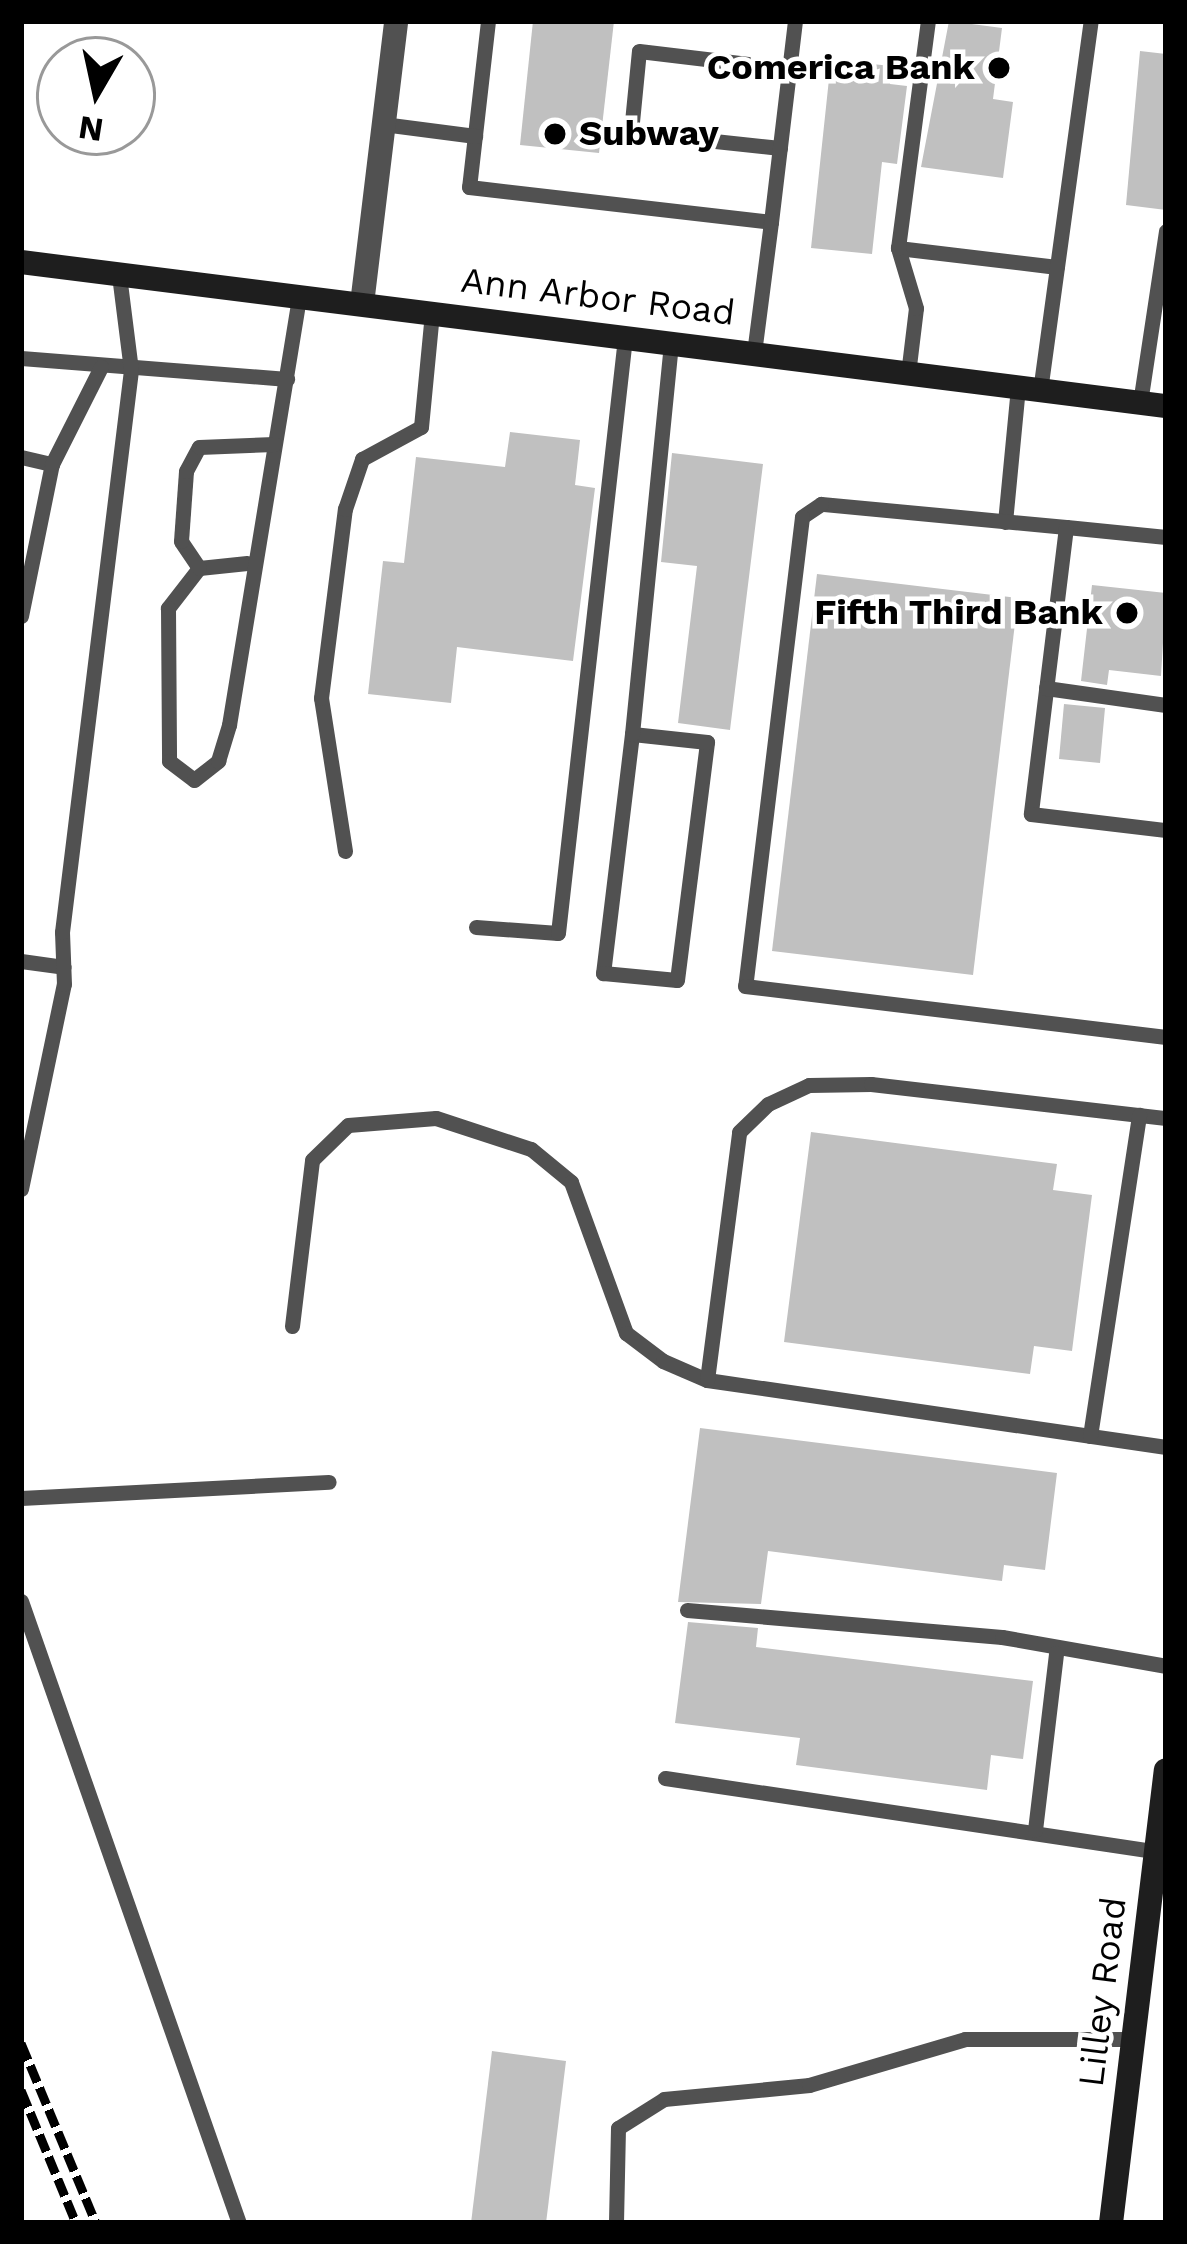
<!DOCTYPE html>
<html>
<head>
<meta charset="utf-8">
<style>
  body { margin:0 }
  #map { position:relative; width:1187px; height:2244px; overflow:hidden; background:#fff; font-family:"Work Sans",sans-serif }
  div>[style] { position:absolute }
  .building>* { inset:0; background:#c0c0c0 }
  .lane>* { height:15px; margin:-7.5px; padding:0 7.5px; transform-origin:7.5px; border-radius:7.5px; background:#515151 }
  .street>* { height:24px; margin:-12px; padding:0 12px; transform-origin:12px; border-radius:12px; background:#515151 }
  .secondary>* { height:24px; margin:-12px; padding:0 12px; transform-origin:12px; border-radius:12px; background:#1e1e1e }
  .rail>* { height:9px; margin-top:-4.5px; transform-origin:0; background:repeating-linear-gradient(90deg,#000 0 18px,transparent 0 24px) }
  .dots>* { width:33px; height:33px; translate:-50% -50%; box-sizing:border-box; border:6px solid #fff; border-radius:50% }
  span { translate:-50% -50%; white-space:nowrap; text-align:center; line-height:1.15; -webkit-text-stroke:9px #fff; paint-order:stroke }
  .poi-label { font-size:36px; color:#000; font-weight:700 }
  .right { translate:-100% -50%; text-align:right }
  .left { translate:0 -50%; text-align:left }
  .street-label { font-size:36px; color:#000 }
  .frame { position:absolute; inset:0; border:24px solid #000; pointer-events:none }
  .north { position:absolute; left:36px; top:36px; width:120px; height:120px; box-sizing:border-box; background:#fff; border:3px solid #999; border-radius:50%; rotate:189deg; font-size:33px; font-weight:700; line-height:48px; text-align:center; color:#000 }
  .north::after { content:''; display:block; margin:auto; width:42px; height:54px; background:#000; clip-path:polygon(50% 0,100% 100%,50% 72%,0 100%) }
</style>
</head>
<body>
<div id="map">
  <div class="building">
    <div style="clip-path:polygon(533px 21px,614px 21px,599px 153px,520px 145px)"></div>
    <div style="clip-path:polygon(949px 21px,1002px 28px,993px 99px,1013px 102px,1003px 178px,921px 167px)"></div>
    <div style="clip-path:polygon(1140px 51px,1166px 54px,1166px 210px,1126px 205px)"></div>
    <div style="clip-path:polygon(831px 60px,892px 66px,890px 84px,907px 86px,897px 164px,882px 162px,872px 254px,811px 248px)"></div>
    <div style="clip-path:polygon(510px 432px,580px 440px,575px 485px,595px 488px,573px 661px,457px 647px,451px 703px,368px 694px,383px 561px,404px 563px,416px 457px,505px 467px)"></div>
    <div style="clip-path:polygon(672px 453px,763px 464px,730px 730px,678px 723px,697px 566px,661px 562px)"></div>
    <div style="clip-path:polygon(817px 574px,1018px 598px,973px 975px,772px 951px)"></div>
    <div style="clip-path:polygon(1092px 585px,1166px 593px,1161px 676px,1109px 670px,1107px 685px,1081px 681px)"></div>
    <div style="clip-path:polygon(1064px 704px,1105px 708px,1100px 763px,1059px 759px)"></div>
    <div style="clip-path:polygon(811px 1132px,1057px 1164px,1053px 1190px,1092px 1195px,1072px 1351px,1034px 1346px,1030px 1374px,784px 1342px)"></div>
    <div style="clip-path:polygon(700px 1428px,1057px 1473px,1045px 1570px,1004px 1565px,1002px 1581px,768px 1551px,761px 1604px,678px 1602px)"></div>
    <div style="clip-path:polygon(688px 1622px,758px 1628px,756px 1647px,1033px 1681px,1023px 1759px,991px 1755px,987px 1790px,796px 1765px,800px 1738px,675px 1723px)"></div>
    <div style="clip-path:polygon(492px 2051px,566px 2061px,546px 2223px,471px 2223px)"></div>
  </div>
  <div class="lane">
    <div style="left:488px;top:21px;width:167px;rotate:96.5deg"></div>
    <div style="left:469px;top:187px;width:304px;rotate:6.6deg"></div>
    <div style="left:771px;top:222px;width:132px;rotate:97.4deg"></div>
    <div style="left:383px;top:124px;width:93px;rotate:7.4deg"></div>
    <div style="left:780px;top:148px;width:150px;rotate:-173.9deg"></div>
    <div style="left:631px;top:132px;width:81px;rotate:-84.4deg"></div>
    <div style="left:639px;top:51px;width:151px;rotate:6.8deg"></div>
    <div style="left:771px;top:222px;width:202px;rotate:-83.2deg"></div>
    <div style="left:898px;top:248px;width:160px;rotate:6.8deg"></div>
    <div style="left:21px;top:358px;width:267px;rotate:4.5deg"></div>
    <div style="left:908px;top:374px;width:66px;rotate:-83.1deg"></div>
    <div style="left:916px;top:308px;width:63px;rotate:-106.7deg"></div>
    <div style="left:898px;top:248px;width:229px;rotate:-82.5deg"></div>
    <div style="left:1040px;top:391px;width:373px;rotate:-82.2deg"></div>
    <div style="left:1140px;top:403px;width:174px;rotate:-81.4deg"></div>
    <div style="left:21px;top:457px;width:32px;rotate:13deg"></div>
    <div style="left:1005px;top:522px;width:135px;rotate:-84.5deg"></div>
    <div style="left:1066px;top:527px;width:246px;rotate:-174.6deg"></div>
    <div style="left:821px;top:504px;width:23px;rotate:146deg"></div>
    <div style="left:802px;top:517px;width:472px;rotate:96.9deg"></div>
    <div style="left:745px;top:986px;width:424px;rotate:6.9deg"></div>
    <div style="left:1166px;top:537px;width:100px;rotate:-174.3deg"></div>
    <div style="left:1066px;top:527px;width:289px;rotate:97deg"></div>
    <div style="left:1031px;top:814px;width:136px;rotate:6.8deg"></div>
    <div style="left:247px;top:563px;width:48px;rotate:174.1deg"></div>
    <div style="left:199px;top:568px;width:51px;rotate:127.8deg"></div>
    <div style="left:168px;top:608px;width:153px;rotate:89.6deg"></div>
    <div style="left:169px;top:761px;width:31px;rotate:37deg"></div>
    <div style="left:194px;top:780px;width:31px;rotate:-38deg"></div>
    <div style="left:218px;top:761px;width:38px;rotate:-73deg"></div>
    <div style="left:229px;top:725px;width:434px;rotate:-80.7deg"></div>
    <div style="left:199px;top:568px;width:32px;rotate:-124deg"></div>
    <div style="left:181px;top:541px;width:70px;rotate:-85.9deg"></div>
    <div style="left:186px;top:471px;width:27px;rotate:-62deg"></div>
    <div style="left:199px;top:447px;width:75px;rotate:-2.3deg"></div>
    <div style="left:21px;top:616px;width:155px;rotate:-78.5deg"></div>
    <div style="left:52px;top:464px;width:109px;rotate:-63.2deg"></div>
    <div style="left:1046px;top:688px;width:121px;rotate:8.1deg"></div>
    <div style="left:632px;top:734px;width:241px;rotate:96.9deg"></div>
    <div style="left:603px;top:973px;width:74px;rotate:5.4deg"></div>
    <div style="left:677px;top:980px;width:240px;rotate:-82.8deg"></div>
    <div style="left:707px;top:742px;width:75px;rotate:-173.9deg"></div>
    <div style="left:632px;top:734px;width:392px;rotate:-84.3deg"></div>
    <div style="left:345px;top:851px;width:155px;rotate:-98.9deg"></div>
    <div style="left:321px;top:698px;width:191px;rotate:-82.8deg"></div>
    <div style="left:345px;top:509px;width:53px;rotate:-71.2deg"></div>
    <div style="left:362px;top:459px;width:67px;rotate:-28.5deg"></div>
    <div style="left:421px;top:427px;width:115px;rotate:-84.5deg"></div>
    <div style="left:476px;top:927px;width:82px;rotate:4.2deg"></div>
    <div style="left:558px;top:933px;width:599px;rotate:-83.58deg"></div>
    <div style="left:21px;top:961px;width:43px;rotate:7.9deg"></div>
    <div style="left:21px;top:1189px;width:209px;rotate:-78.2deg"></div>
    <div style="left:64px;top:984px;width:52px;rotate:-92.2deg"></div>
    <div style="left:62px;top:932px;width:566px;rotate:-83deg"></div>
    <div style="left:131px;top:370px;width:96px;rotate:-97.2deg"></div>
    <div style="left:292px;top:1326px;width:167px;rotate:-83.1deg"></div>
    <div style="left:312px;top:1160px;width:50px;rotate:-44.2deg"></div>
    <div style="left:348px;top:1125px;width:88px;rotate:-4.5deg"></div>
    <div style="left:436px;top:1118px;width:100px;rotate:18.1deg"></div>
    <div style="left:531px;top:1149px;width:52px;rotate:39.5deg"></div>
    <div style="left:571px;top:1182px;width:161px;rotate:70deg"></div>
    <div style="left:626px;top:1333px;width:46px;rotate:37.1deg"></div>
    <div style="left:663px;top:1361px;width:48px;rotate:23.4deg"></div>
    <div style="left:707px;top:1380px;width:464px;rotate:8.3deg"></div>
    <div style="left:707px;top:1380px;width:250px;rotate:-82.6deg"></div>
    <div style="left:739px;top:1132px;width:40px;rotate:-44deg"></div>
    <div style="left:768px;top:1104px;width:45px;rotate:-24.9deg"></div>
    <div style="left:809px;top:1085px;width:62px;rotate:-0.9deg"></div>
    <div style="left:871px;top:1084px;width:297px;rotate:6.6deg"></div>
    <div style="left:1090px;top:1436px;width:325px;rotate:-81.3deg"></div>
    <div style="left:21px;top:1498px;width:308px;rotate:-3deg"></div>
    <div style="left:21px;top:1601px;width:659px;rotate:70.69deg"></div>
    <div style="left:687px;top:1610px;width:316px;rotate:4.9deg"></div>
    <div style="left:1002px;top:1637px;width:167px;rotate:10deg"></div>
    <div style="left:665px;top:1778px;width:496px;rotate:8.5deg"></div>
    <div style="left:1035px;top:1830px;width:178px;rotate:-83.2deg"></div>
    <div style="left:616px;top:2223px;width:95px;rotate:-88.8deg"></div>
    <div style="left:618px;top:2128px;width:54px;rotate:-32.2deg"></div>
    <div style="left:664px;top:2099px;width:146px;rotate:-5.5deg"></div>
    <div style="left:809px;top:2085px;width:163px;rotate:-16.4deg"></div>
    <div style="left:965px;top:2039px;width:168px"></div>
  </div>
  <div class="street">
    <div style="left:362px;top:304px;width:285px;rotate:-83.1deg"></div>
  </div>
  <div class="secondary">
    <div style="left:21px;top:262px;width:1154px;rotate:7.17deg"></div>
    <div style="left:1111px;top:2223px;width:456px;rotate:-83.1deg"></div>
  </div>
  <div class="rail">
    <div style="left:21px;top:2043px;width:195px;rotate:67.4deg"></div>
    <div style="left:21px;top:2090px;width:144px;rotate:67.5deg"></div>
  </div>
  <div class="dots">
    <div style="left:999px;top:68px;background:#000"></div>
    <div style="left:555px;top:134px;background:#000"></div>
    <div style="left:1127px;top:613px;background:#000"></div>
  </div>
  <div class="poi-label">
    <span class="right" style="left:975px;top:68px">Comerica Bank</span>
    <span class="left" style="left:579px;top:134px">Subway</span>
    <span class="right" style="left:1103px;top:613px">Fifth Third Bank</span>
  </div>
  <div class="street-label">
    <span style="left:598px;top:297px;rotate:7deg">Ann Arbor Road</span>
    <span style="left:1103px;top:1992px;rotate:-83deg">Lilley Road</span>
  </div>
  <div class="frame"></div>
  <div class="north">N</div>
</div>
</body>
</html>
